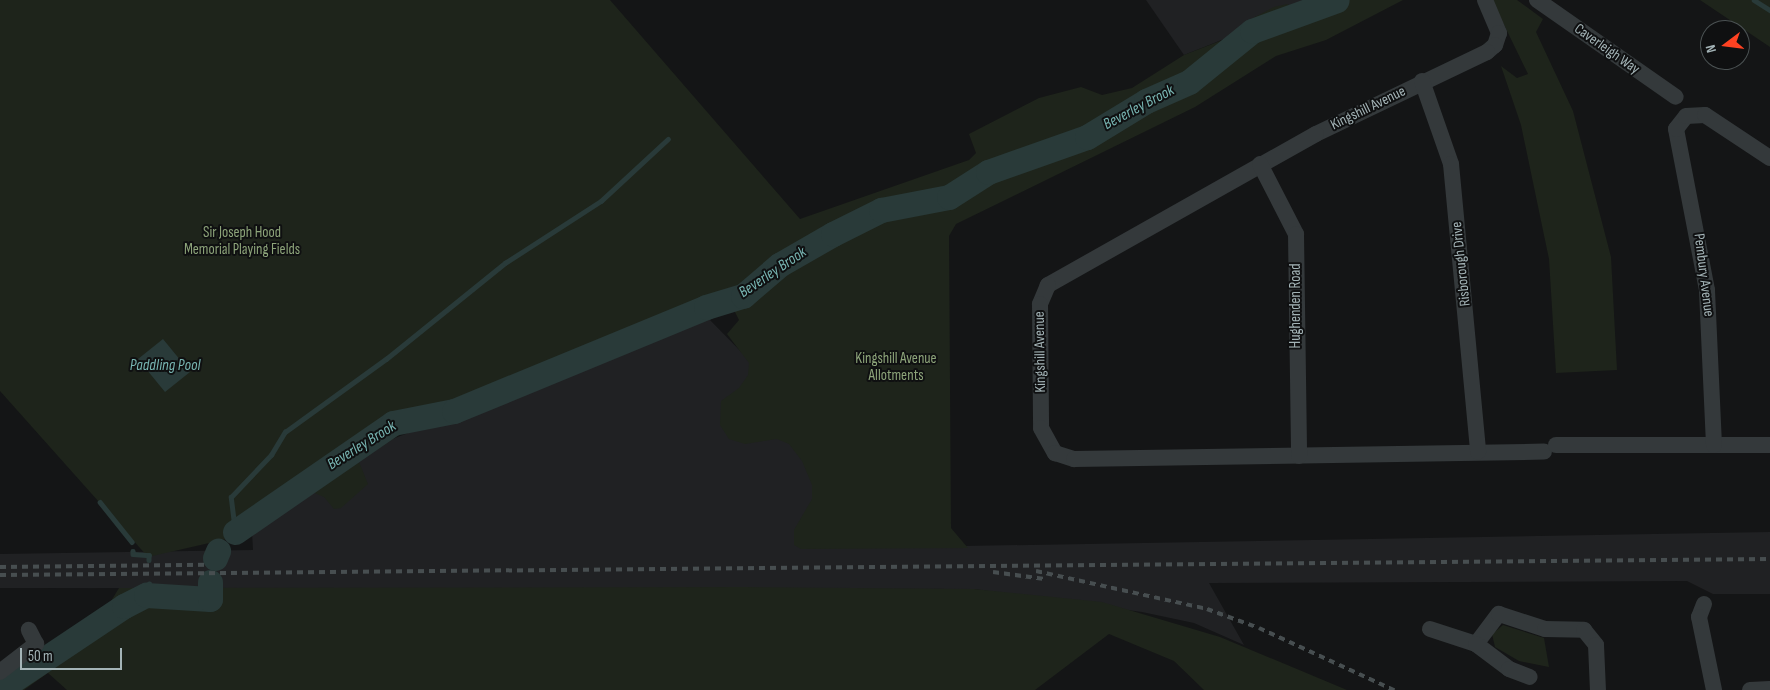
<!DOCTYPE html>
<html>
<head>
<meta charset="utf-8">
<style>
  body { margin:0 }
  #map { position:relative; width:1770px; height:690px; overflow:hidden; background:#141516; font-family:"Sofia Sans Condensed",sans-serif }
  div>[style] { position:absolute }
  .built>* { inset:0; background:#202123 }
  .green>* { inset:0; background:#1e241b }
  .water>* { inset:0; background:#293a39 }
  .stream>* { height:4.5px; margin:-2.25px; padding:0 2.25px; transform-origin:2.25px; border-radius:2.25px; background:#293a39 }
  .river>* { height:25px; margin:-12.5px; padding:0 12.5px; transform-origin:12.5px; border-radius:12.5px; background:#293a39 }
  .street>* { height:16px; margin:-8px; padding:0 8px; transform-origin:8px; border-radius:8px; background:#34393b }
  .rail>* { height:4px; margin-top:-2px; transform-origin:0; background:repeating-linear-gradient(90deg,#474e50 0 6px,transparent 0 11px) }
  span { translate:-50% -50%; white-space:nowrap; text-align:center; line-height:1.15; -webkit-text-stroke:4px #0f1011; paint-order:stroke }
  .street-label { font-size:15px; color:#a4b4b7 }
  .park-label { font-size:15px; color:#8da47a }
  .water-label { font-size:16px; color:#78b5b2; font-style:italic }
  .north { position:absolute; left:1700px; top:20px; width:50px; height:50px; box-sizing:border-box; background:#0f1011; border:1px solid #4b5253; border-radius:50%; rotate:255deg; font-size:14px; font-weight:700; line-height:20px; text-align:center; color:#a4b4b7 }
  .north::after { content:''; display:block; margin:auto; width:18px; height:22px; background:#ff4222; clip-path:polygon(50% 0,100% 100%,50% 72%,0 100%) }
  .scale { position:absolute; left:20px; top:648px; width:102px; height:22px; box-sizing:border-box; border:2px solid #a4b4b7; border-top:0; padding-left:6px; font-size:15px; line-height:18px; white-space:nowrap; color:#a4b4b7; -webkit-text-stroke:4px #0f1011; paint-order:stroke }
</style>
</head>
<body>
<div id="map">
  <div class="built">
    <div style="clip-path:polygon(1146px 0,1322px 0,1184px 55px)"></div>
    <div style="clip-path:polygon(709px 319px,756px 367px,853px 548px,1770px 532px,1770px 594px,1713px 594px,1687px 581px,1209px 583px,1244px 645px,1194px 623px,1142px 612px,974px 589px,0 588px,0 554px,253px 550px,252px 532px,358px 452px)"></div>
  </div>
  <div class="green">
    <div style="clip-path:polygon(0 0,610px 0,800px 219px,969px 160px,976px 153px,969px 134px,1039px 98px,1081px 87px,1102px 95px,1132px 88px,1184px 55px,1251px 29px,1251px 19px,1274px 7px,1287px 4px,1298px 11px,1323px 0,1403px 0,1326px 40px,1276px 56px,1195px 107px,956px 224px,949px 236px,951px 528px,968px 548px,801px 549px,794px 545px,794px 530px,812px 499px,812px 485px,802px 461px,789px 444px,777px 439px,745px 444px,729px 439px,720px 425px,721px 401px,739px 388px,748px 375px,749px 363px,727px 334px,739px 320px,732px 306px,541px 385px,402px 433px,359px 462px,368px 484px,341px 508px,334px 509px,324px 497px,310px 491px,253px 533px,148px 557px,0 391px)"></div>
    <div style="clip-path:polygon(1492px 0,1517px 0,1543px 19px,1536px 32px,1573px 111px,1611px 257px,1617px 370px,1556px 373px,1549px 259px,1521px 125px,1501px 66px,1517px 78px,1528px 74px)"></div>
    <div style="clip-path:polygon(1700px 0,1770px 0,1770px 47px)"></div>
    <div style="clip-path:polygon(745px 587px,974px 589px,1102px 602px,1220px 637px,1347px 690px,1204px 690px,1174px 661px,1109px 634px,1035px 690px,67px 690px,48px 673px,24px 690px,0 690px,1px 681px,105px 611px,119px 588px)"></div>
    <div style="clip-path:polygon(1503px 625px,1544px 638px,1549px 667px,1519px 661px,1495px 647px,1492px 634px)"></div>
  </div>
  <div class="water">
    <div style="clip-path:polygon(163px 339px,190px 372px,165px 392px,138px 359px)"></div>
  </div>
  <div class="stream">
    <div style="left:1754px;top:0;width:19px;rotate:32deg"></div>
    <div style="left:100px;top:502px;width:51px;rotate:51.3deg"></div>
    <div style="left:235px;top:532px;width:35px;rotate:-97deg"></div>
    <div style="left:231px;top:497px;width:58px;rotate:-46.4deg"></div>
    <div style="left:271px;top:455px;width:27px;rotate:-59deg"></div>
    <div style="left:285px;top:432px;width:125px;rotate:-35.9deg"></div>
    <div style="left:386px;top:359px;width:153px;rotate:-38.9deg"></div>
    <div style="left:505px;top:263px;width:114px;rotate:-32.9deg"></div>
    <div style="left:601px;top:201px;width:91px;rotate:-42.8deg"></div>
    <div style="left:133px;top:551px;width:3px;rotate:90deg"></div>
    <div style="left:133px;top:554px;width:16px;rotate:4deg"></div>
    <div style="left:149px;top:555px;width:5px;rotate:90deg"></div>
    <div style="left:149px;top:595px;width:11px;rotate:-90deg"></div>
  </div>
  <div class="river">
    <div style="left:235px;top:532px;width:192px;rotate:-34.6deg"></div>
    <div style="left:393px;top:423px;width:62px;rotate:-11.1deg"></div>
    <div style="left:454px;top:411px;width:273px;rotate:-22.4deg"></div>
    <div style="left:706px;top:307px;width:39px;rotate:-17deg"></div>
    <div style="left:743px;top:296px;width:48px;rotate:-40.7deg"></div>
    <div style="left:779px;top:265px;width:62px;rotate:-29.9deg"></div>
    <div style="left:833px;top:234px;width:54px;rotate:-26.6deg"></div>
    <div style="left:881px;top:210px;width:69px;rotate:-10.8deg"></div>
    <div style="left:949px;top:197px;width:46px;rotate:-32.7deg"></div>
    <div style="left:988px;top:172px;width:105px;rotate:-19.5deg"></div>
    <div style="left:1087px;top:137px;width:69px;rotate:-31.4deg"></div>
    <div style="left:1146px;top:101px;width:47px;rotate:-23.8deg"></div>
    <div style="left:1189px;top:82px;width:81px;rotate:-39deg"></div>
    <div style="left:1252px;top:31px;width:90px;rotate:-20deg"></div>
    <div style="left:215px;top:558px;width:8px;rotate:-67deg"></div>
    <div style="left:0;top:689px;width:149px;rotate:-33.8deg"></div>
    <div style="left:124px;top:606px;width:25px;rotate:-27deg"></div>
    <div style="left:146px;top:595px;width:64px;rotate:3.6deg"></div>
    <div style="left:210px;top:599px;width:17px;rotate:-90deg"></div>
  </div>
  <div class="street">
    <div style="left:1485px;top:0;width:36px;rotate:67deg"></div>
    <div style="left:1499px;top:33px;width:13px;rotate:108deg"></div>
    <div style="left:1495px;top:45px;width:11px;rotate:139deg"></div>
    <div style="left:1487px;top:52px;width:190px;rotate:154.4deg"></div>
    <div style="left:1316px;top:134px;width:308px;rotate:150.6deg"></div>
    <div style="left:1048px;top:285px;width:21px;rotate:113deg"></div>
    <div style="left:1040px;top:304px;width:124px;rotate:89.5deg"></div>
    <div style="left:1041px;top:428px;width:29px;rotate:61deg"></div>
    <div style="left:1055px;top:453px;width:20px;rotate:18deg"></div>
    <div style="left:1074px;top:459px;width:470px;rotate:-0.9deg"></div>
    <div style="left:1537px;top:0;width:169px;rotate:34.9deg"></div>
    <div style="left:1422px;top:81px;width:88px;rotate:70.7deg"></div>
    <div style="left:1451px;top:164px;width:289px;rotate:84.6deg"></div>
    <div style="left:1260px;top:164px;width:79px;rotate:62.8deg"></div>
    <div style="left:1296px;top:234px;width:222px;rotate:89.2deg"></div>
    <div style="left:1556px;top:445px;width:214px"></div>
    <div style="left:1714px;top:445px;width:155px;rotate:-92.6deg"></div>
    <div style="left:1707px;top:290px;width:164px;rotate:-100.9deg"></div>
    <div style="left:1676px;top:129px;width:16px;rotate:-52deg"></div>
    <div style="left:1686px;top:116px;width:19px;rotate:-3deg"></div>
    <div style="left:1705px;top:115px;width:78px;rotate:33.5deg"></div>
    <div style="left:1704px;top:604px;width:14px;rotate:111deg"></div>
    <div style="left:1699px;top:617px;width:75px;rotate:78.4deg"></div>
    <div style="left:1430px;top:629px;width:48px;rotate:18.1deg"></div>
    <div style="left:1476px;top:644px;width:38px;rotate:-53deg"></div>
    <div style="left:1499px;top:614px;width:48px;rotate:18.1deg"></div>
    <div style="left:1545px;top:629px;width:39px;rotate:1deg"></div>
    <div style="left:1584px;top:630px;width:19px;rotate:51deg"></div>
    <div style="left:1596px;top:645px;width:45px;rotate:87.5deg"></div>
    <div style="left:1476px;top:644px;width:41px;rotate:37.1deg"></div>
    <div style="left:1509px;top:669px;width:22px;rotate:21deg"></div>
    <div style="left:0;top:672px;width:46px;rotate:-37.9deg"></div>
    <div style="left:36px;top:644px;width:16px;rotate:-117deg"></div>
    <div style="left:1750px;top:690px;width:20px;rotate:-3deg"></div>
  </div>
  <div class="rail">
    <div style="left:0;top:567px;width:208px;rotate:-0.6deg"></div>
    <div style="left:1036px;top:571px;width:175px;rotate:12.5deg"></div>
    <div style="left:1207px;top:609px;width:55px;rotate:20.1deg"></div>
    <div style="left:1259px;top:628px;width:149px;rotate:24.7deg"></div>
    <div style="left:993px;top:572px;width:52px;rotate:7.7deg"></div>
    <div style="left:0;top:575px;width:1770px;rotate:-0.52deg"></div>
  </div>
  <div class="street-label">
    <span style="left:1607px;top:49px;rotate:35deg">Caverleigh Way</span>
    <span style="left:1368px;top:108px;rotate:-26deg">Kingshill Avenue</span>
    <span style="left:1461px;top:264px;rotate:-96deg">Risborough Drive</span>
    <span style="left:1704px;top:275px;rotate:83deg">Pembury Avenue</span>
    <span style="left:1296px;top:306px;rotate:-90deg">Hughenden Road</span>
    <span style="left:1040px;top:352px;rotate:-91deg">Kingshill Avenue</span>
  </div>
  <div class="park-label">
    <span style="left:242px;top:241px">Sir Joseph Hood<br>Memorial Playing Fields</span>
    <span style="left:896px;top:367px">Kingshill Avenue<br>Allotments</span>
  </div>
  <div class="water-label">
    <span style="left:1139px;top:108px;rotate:-28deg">Beverley Brook</span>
    <span style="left:773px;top:273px;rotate:-34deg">Beverley Brook</span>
    <span style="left:165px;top:366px">Paddling Pool</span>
    <span style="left:362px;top:446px;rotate:-32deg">Beverley Brook</span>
  </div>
  <div class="north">N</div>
  <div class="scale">50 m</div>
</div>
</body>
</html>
